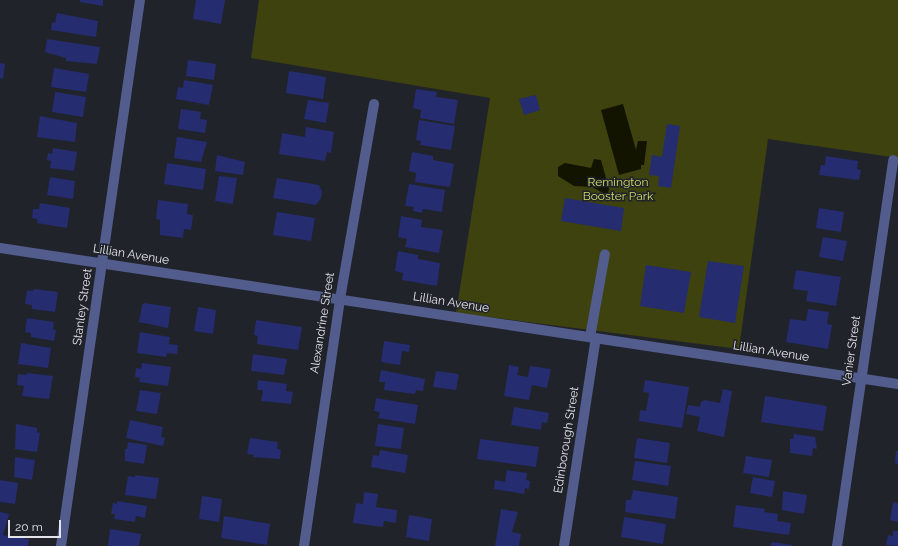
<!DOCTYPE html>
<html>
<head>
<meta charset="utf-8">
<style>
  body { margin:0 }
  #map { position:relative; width:898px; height:546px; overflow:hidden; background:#21232b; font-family:Raleway,sans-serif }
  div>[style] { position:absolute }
  .green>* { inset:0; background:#3d420e }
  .water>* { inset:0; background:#121400 }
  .building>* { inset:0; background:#252c6f }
  .service>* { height:10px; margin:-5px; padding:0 5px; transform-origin:5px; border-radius:5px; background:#525c8d }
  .minor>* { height:10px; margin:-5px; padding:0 5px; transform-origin:5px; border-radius:5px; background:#525c8d }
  span { translate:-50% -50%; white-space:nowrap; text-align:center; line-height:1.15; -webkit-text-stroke:3px #21232b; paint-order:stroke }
  .park-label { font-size:12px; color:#d1dd65 }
  .street-label { font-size:12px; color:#e3e5ea }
  .scale { position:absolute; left:8px; top:520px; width:53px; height:18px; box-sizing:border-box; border:2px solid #e3e5ea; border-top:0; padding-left:5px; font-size:12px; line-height:14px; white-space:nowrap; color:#e3e5ea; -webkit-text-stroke:3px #21232b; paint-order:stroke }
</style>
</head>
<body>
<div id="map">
  <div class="green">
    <div style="clip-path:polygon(259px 0,898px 0,898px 158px,768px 139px,739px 349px,456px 313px,490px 98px,251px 58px)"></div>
  </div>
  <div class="water">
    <div style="clip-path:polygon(623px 104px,636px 150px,638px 141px,647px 141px,644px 165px,641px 165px,641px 169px,619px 175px,601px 110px)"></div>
    <div style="clip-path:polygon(594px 159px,601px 160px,609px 189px,608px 193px,603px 193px,592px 187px,574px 186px,558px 176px,558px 167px,565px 163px,591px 168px)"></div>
  </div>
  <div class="building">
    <div style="clip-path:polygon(80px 0,103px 0,103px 6px,80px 2px)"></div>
    <div style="clip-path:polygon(196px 0,225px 0,221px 24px,193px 19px)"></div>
    <div style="clip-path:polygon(57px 13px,98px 21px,96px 37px,51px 30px,52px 22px,55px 23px)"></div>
    <div style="clip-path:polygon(47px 39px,100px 47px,97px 64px,66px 61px,66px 58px,45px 52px)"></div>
    <div style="clip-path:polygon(188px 60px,216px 64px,214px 80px,186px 76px)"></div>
    <div style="clip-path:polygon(0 63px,5px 64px,3px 79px,0 78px)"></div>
    <div style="clip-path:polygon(54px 68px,89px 74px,86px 92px,51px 87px)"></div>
    <div style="clip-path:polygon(289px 71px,326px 77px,323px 99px,286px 93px)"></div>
    <div style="clip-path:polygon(184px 80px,213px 85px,209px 105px,176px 99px,178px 87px,183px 88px)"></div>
    <div style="clip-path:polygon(416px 89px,437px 92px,436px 97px,458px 100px,454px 124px,420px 118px,421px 110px,413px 108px)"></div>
    <div style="clip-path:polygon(55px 92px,86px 97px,83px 117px,52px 112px)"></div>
    <div style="clip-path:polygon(536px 95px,540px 110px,524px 115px,519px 99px)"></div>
    <div style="clip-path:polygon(308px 100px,329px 103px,326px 123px,304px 119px)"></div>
    <div style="clip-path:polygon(181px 109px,201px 112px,200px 119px,207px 120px,205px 133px,178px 129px)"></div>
    <div style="clip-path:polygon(40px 116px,77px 123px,75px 142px,37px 137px)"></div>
    <div style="clip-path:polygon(419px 120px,455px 126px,451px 150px,420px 145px,421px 141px,416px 140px)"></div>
    <div style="clip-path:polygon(667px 124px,680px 126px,671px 188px,658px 186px,659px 176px,649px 175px,652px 155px,662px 157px)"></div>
    <div style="clip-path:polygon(306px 127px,334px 132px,331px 153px,327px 152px,325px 161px,279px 154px,282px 133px,305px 137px)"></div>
    <div style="clip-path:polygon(177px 137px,207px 142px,201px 162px,174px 158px)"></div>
    <div style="clip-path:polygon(53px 148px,77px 152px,74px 171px,50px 168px,51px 161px,47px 160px,48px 153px,52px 154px)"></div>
    <div style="clip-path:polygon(412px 152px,433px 156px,433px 160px,454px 164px,450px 187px,415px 182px,416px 173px,409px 171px)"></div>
    <div style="clip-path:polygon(217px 155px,245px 162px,243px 175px,215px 171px)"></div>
    <div style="clip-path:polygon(826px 156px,858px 161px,857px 169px,861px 170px,859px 180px,819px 175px,821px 165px,825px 165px)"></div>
    <div style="clip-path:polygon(167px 163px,206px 169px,203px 190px,164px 184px)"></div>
    <div style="clip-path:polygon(219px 176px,237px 178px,233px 204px,215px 201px)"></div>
    <div style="clip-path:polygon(50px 177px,75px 181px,73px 199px,47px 195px)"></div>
    <div style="clip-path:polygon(277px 178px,319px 185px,322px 191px,321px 198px,316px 205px,273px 198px)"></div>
    <div style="clip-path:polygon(409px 184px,445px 190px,442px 212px,423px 209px,422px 213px,413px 211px,414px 207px,405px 206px)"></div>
    <div style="clip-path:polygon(565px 198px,624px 208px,621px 231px,561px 221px)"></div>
    <div style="clip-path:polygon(158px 200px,188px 204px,187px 214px,193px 215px,191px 230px,184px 229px,183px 238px,160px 235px,160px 220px,156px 219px)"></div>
    <div style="clip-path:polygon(40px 203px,70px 208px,67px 228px,37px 223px,37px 219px,32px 218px,33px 209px,39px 209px)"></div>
    <div style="clip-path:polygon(819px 208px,844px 212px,841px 232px,816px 228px)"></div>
    <div style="clip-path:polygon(277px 212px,315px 218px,311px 241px,273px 235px)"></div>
    <div style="clip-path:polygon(401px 216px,422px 220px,421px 227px,443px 230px,439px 253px,405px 247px,407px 239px,398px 237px)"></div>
    <div style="clip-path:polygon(823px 237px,847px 241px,843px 261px,819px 257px)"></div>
    <div style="clip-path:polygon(398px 251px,418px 255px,418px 259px,440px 263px,437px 286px,402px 280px,403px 273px,395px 271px)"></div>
    <div style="clip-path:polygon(708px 261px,744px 266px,735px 323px,699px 317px)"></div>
    <div style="clip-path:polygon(646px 265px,691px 272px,684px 313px,640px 306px)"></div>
    <div style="clip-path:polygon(796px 270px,841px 277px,836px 306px,806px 301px,808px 291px,793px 289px)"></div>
    <div style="clip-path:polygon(34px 289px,58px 292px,55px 312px,32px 309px,32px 305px,25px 304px,27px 290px,33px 291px)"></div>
    <div style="clip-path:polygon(144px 303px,171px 307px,168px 328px,139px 322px,142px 305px)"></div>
    <div style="clip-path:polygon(198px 307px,216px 310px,213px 334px,194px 331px)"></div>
    <div style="clip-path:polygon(808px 309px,829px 312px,827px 324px,832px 325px,828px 349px,786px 342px,790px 319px,806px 321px)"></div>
    <div style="clip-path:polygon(27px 318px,54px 322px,53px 329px,56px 330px,54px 341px,31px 337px,31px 333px,25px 332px)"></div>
    <div style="clip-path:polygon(256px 320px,302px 327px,298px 350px,257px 344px,258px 336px,254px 335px)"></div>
    <div style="clip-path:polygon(140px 332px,170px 337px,169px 344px,178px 345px,177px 354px,167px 353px,166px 357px,137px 353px)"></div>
    <div style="clip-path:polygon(384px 341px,410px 345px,409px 352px,402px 351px,400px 365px,381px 362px)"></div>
    <div style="clip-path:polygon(21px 343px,51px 348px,48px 368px,18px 364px)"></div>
    <div style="clip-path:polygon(253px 354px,287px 359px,284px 375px,251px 371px)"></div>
    <div style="clip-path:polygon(142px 363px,171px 367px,168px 386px,139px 382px,140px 378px,135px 377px,136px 368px,141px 369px)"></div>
    <div style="clip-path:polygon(509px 365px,519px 367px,517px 375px,528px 377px,530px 366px,551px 369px,547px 388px,532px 385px,529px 400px,504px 396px)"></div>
    <div style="clip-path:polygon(381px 370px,425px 379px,423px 391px,416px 390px,415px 394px,384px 390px,385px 382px,379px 382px)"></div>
    <div style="clip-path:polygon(436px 371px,459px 374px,456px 390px,433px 387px)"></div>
    <div style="clip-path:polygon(27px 373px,53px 376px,49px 399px,22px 396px,24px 386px,17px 385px,18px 374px,26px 375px)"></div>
    <div style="clip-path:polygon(258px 380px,287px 384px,286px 391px,293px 392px,291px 404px,261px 401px,263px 390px,257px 390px)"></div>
    <div style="clip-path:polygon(645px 380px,689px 387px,682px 428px,639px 421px,640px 410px,646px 411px,649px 393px,643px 392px)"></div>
    <div style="clip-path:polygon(723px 389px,732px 391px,724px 437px,697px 431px,700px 417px,686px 414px,688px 405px,700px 407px,701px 402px,705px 400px,720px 403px)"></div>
    <div style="clip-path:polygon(140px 390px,161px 393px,157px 414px,136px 411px)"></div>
    <div style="clip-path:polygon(765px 396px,827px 406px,823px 431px,761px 422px)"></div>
    <div style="clip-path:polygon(376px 398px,418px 405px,415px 424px,378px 418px,380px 412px,374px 411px)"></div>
    <div style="clip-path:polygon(514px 407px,549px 413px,547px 423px,542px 422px,541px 430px,511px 425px)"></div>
    <div style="clip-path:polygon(130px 420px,163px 427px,161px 437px,165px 438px,163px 446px,126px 438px)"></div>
    <div style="clip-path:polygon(16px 424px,37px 428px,37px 432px,40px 433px,37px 452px,15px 449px)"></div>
    <div style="clip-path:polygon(378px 424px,404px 428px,401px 449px,375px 446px)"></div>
    <div style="clip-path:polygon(794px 434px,815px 437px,817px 449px,813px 448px,812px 456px,790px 453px,790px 439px,793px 439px)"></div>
    <div style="clip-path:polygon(250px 438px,278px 442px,277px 449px,281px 449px,280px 459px,253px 457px,254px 455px,247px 454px)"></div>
    <div style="clip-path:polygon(637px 438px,670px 443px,667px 463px,634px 458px)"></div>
    <div style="clip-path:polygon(480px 439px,539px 447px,536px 467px,477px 459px)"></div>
    <div style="clip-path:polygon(128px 442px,147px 445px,144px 464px,125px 461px,125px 449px,127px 449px)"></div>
    <div style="clip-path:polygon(380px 450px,408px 455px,405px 473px,371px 467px,373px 455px,379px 456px)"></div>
    <div style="clip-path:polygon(896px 451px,898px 451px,898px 464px,895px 463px)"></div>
    <div style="clip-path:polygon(746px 456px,772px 460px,769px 477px,743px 473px)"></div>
    <div style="clip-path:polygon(15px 457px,35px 460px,32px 480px,14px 477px)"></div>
    <div style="clip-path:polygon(635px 461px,671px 466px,668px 486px,632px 480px)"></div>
    <div style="clip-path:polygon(507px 470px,527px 473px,526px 480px,530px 481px,529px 489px,525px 488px,524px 494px,494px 489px,495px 480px,505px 482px)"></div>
    <div style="clip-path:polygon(135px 475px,159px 478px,156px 499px,125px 495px,128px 476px,135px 477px)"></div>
    <div style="clip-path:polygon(753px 477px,775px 481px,772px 497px,750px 493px)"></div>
    <div style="clip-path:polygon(0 480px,18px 483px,15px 504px,0 502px)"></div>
    <div style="clip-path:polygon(633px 490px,678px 497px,675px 519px,625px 512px,626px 500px,631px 500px)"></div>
    <div style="clip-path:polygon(783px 491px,807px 495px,804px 514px,782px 510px)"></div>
    <div style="clip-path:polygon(364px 492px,378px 494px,376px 507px,397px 510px,396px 523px,384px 521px,383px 527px,353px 523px,356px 503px,363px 504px)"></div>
    <div style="clip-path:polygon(202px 496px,222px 499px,219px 522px,199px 519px)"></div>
    <div style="clip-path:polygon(117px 501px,147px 506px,145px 518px,136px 516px,135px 522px,114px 519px,115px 514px,111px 514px,113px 503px,117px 504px)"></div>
    <div style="clip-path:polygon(893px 502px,898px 503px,898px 522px,890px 520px)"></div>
    <div style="clip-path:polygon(736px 505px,765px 509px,764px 512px,778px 514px,777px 521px,791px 523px,789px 535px,733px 527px)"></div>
    <div style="clip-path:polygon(501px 509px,518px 512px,512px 532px,521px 534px,519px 546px,495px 546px)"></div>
    <div style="clip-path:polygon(0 512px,9px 514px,3px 535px,29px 539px,28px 546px,0 546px)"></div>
    <div style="clip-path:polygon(409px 515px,432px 519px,429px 541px,406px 537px)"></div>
    <div style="clip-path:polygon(224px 516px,270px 524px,267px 545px,221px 538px)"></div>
    <div style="clip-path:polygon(624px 517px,666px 524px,663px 544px,621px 537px)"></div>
    <div style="clip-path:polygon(110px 529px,141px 534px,139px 546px,108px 546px)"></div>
    <div style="clip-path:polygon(893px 531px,898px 531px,898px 546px,886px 545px,888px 535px,893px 536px)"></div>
    <div style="clip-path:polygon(772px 542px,792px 545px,792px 546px,771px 546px)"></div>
  </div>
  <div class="service">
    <div style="left:590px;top:337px;width:84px;rotate:-79.8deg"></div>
  </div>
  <div class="minor">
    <div style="left:0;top:248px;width:908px;rotate:8.61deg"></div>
    <div style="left:61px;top:546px;width:552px;rotate:-81.77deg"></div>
    <div style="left:304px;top:546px;width:250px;rotate:-81.7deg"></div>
    <div style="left:340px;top:299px;width:198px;rotate:-80.1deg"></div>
    <div style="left:564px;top:546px;width:210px;rotate:-81.3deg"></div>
    <div style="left:837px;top:546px;width:390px;rotate:-81.7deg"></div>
  </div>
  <div class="park-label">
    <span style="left:618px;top:190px">Remington<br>Booster Park</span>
  </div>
  <div class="street-label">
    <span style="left:131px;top:255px;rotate:9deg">Lillian Avenue</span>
    <span style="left:451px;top:303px;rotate:9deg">Lillian Avenue</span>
    <span style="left:83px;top:307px;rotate:-82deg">Stanley Street</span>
    <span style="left:323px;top:323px;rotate:-81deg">Alexandrine Street</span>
    <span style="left:852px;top:351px;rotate:-82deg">Vanier Street</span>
    <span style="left:771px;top:352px;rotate:9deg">Lillian Avenue</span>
    <span style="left:567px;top:440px;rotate:-81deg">Edinborough Street</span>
  </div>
  <div class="scale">20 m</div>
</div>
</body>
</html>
